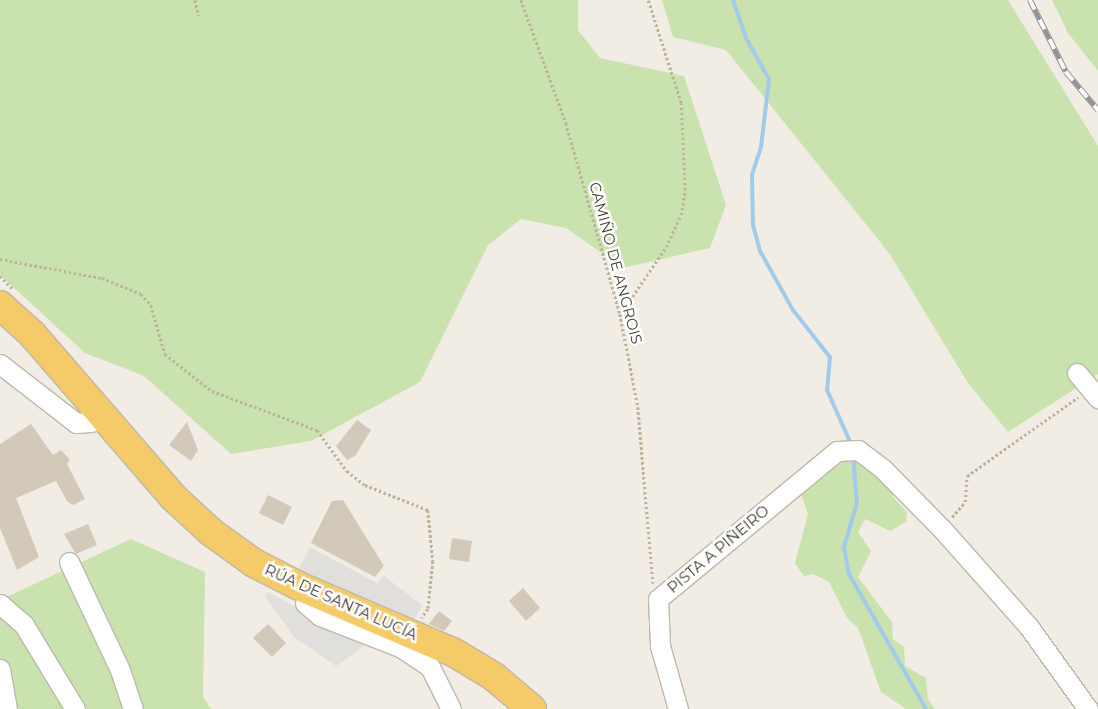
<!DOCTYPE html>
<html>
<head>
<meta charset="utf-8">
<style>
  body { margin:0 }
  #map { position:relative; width:1098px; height:709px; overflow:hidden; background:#f1ede4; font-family:Montserrat,sans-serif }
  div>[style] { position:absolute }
  .green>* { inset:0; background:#cae3ae }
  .parking>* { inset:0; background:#e1dfdc }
  .stream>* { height:4px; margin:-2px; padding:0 2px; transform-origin:2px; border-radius:2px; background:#a2cbeb }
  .building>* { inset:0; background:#d2c9ba }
  .path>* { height:2.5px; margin-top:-1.25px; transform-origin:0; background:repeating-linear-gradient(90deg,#bcb199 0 2.5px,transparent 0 5px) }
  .roads { filter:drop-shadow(1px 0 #beb8aa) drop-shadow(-1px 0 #beb8aa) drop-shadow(0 1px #beb8aa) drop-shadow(0 -1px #beb8aa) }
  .minor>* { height:19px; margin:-9.5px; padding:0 9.5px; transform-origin:9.5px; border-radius:9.5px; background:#fff }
  .highway>* { height:28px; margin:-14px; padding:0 14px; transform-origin:14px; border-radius:14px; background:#f5cb6a }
  .rail>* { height:5.5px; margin-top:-2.75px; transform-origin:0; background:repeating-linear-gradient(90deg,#fff 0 11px,#939393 0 22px); box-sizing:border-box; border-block:1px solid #939393 }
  span { translate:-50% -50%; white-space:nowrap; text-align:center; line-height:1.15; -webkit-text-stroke:5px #fff; paint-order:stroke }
  .street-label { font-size:15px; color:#423d34 }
</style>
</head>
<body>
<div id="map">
  <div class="green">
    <div style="clip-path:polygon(0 0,578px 0,578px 30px,600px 58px,684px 76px,726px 205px,710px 248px,623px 268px,566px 228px,521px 219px,488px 245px,420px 382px,311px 441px,231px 454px,144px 376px,85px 353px,0 275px)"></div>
    <div style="clip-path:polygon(662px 0,1008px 0,1098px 146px,1098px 374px,1008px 432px,968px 383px,889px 253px,726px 50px,673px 37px)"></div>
    <div style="clip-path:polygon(1052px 0,1098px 0,1098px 71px,1068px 33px)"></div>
    <div style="clip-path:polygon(858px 453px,892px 485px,893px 497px,907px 512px,906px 522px,890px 531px,865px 519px,858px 532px,871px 551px,858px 577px,892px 622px,893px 639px,904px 647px,905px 666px,926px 678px,928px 699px,935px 709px,906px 709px,881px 692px,858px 628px,847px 618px,829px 582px,813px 574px,804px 576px,795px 563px,808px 514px,801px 494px,795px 490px,825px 465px)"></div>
    <div style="clip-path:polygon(131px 539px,205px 572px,203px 697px,211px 709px,0 709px,0 600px)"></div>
  </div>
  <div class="parking">
    <div style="clip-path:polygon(310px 547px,377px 583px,384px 576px,423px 606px,411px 623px,296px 574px)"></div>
    <div style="clip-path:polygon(267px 592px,321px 620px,372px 640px,336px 666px,294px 637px,265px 596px)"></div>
  </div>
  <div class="stream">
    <div style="left:733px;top:0;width:40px;rotate:71.1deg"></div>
    <div style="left:746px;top:38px;width:47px;rotate:60.7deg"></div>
    <div style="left:769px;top:79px;width:68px;rotate:96.7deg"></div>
    <div style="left:761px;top:147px;width:29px;rotate:108deg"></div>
    <div style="left:752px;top:175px;width:50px;rotate:88.9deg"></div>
    <div style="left:753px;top:225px;width:27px;rotate:75deg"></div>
    <div style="left:760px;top:251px;width:68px;rotate:60.8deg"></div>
    <div style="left:793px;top:310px;width:60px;rotate:51.8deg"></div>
    <div style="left:830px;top:357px;width:33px;rotate:95deg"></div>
    <div style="left:827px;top:390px;width:59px;rotate:66deg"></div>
    <div style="left:853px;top:456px;width:47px;rotate:85.1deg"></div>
    <div style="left:857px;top:503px;width:46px;rotate:106.5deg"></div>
    <div style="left:844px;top:547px;width:27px;rotate:80deg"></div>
    <div style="left:849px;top:574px;width:155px;rotate:60.3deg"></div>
  </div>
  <div class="building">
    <div style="clip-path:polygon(357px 420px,371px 430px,355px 456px,347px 460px,336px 446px)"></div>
    <div style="clip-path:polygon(187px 422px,198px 450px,191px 461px,169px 445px)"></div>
    <div style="clip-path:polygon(31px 424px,53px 455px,61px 450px,70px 460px,67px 464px,85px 499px,73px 505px,67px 501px,56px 481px,16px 498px,39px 557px,17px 570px,0 528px,0 444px)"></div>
    <div style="clip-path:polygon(268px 495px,292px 507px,283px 525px,259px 513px)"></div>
    <div style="clip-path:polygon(343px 500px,384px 566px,375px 577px,311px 543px,332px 501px)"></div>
    <div style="clip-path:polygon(88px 524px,97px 545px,76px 554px,64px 534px)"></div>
    <div style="clip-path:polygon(452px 538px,472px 541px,469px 562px,449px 559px)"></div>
    <div style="clip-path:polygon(523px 588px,540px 608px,526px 621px,509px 601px)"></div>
    <div style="clip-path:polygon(439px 611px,452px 621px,444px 631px,429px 624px)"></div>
    <div style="clip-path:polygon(268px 624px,286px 643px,272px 657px,253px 638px)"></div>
  </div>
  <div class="path">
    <div style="left:195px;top:0;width:16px;rotate:76deg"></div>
    <div style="left:521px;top:0;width:131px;rotate:69.9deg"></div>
    <div style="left:566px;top:123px;width:198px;rotate:74.2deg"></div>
    <div style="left:620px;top:314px;width:95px;rotate:79deg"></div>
    <div style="left:638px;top:407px;width:177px;rotate:85.1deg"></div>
    <div style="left:0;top:259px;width:104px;rotate:10.6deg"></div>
    <div style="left:102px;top:278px;width:42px;rotate:22.3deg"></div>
    <div style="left:141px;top:294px;width:15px;rotate:48deg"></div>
    <div style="left:151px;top:305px;width:51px;rotate:74.1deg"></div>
    <div style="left:165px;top:354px;width:60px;rotate:38.2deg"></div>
    <div style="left:212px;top:391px;width:112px;rotate:20.4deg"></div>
    <div style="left:317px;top:430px;width:51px;rotate:53.8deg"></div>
    <div style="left:347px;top:471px;width:23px;rotate:38deg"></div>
    <div style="left:365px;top:485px;width:68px;rotate:21.6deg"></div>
    <div style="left:428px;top:510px;width:51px;rotate:84.4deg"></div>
    <div style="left:433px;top:561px;width:48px;rotate:95.9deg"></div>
    <div style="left:428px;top:609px;width:11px;rotate:124deg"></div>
    <div style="left:0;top:276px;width:18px;rotate:45deg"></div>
    <div style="left:621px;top:313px;width:80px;rotate:-55.7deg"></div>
    <div style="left:666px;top:247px;width:35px;rotate:-65deg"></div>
    <div style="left:681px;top:215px;width:25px;rotate:-81deg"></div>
    <div style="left:685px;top:190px;width:87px;rotate:-92.6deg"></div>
    <div style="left:681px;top:103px;width:108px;rotate:-107.8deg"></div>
    <div style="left:952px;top:517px;width:20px;rotate:-49deg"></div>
    <div style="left:965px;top:502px;width:26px;rotate:-86deg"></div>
    <div style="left:967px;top:476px;width:136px;rotate:-35.4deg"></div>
  </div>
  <div class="roads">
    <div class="minor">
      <div style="left:0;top:364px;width:96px;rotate:37.8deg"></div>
      <div style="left:76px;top:423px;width:15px;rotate:-4deg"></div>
      <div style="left:1077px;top:373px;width:33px;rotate:50deg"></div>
      <div style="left:69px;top:562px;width:119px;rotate:64.7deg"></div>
      <div style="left:120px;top:670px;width:41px;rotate:71.6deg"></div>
      <div style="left:305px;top:603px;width:20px;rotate:41deg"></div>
      <div style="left:320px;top:616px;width:88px;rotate:21.3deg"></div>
      <div style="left:402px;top:648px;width:34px;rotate:34deg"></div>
      <div style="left:430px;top:667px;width:47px;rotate:63.4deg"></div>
      <div style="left:0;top:604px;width:32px;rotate:41deg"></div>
      <div style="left:24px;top:625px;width:98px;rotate:58.7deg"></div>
      <div style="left:0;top:669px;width:41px;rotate:80.1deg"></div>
      <div style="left:678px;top:709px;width:66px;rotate:-105.9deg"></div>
      <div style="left:660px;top:646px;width:47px;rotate:-92.4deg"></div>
      <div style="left:658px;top:599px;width:232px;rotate:-39.6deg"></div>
      <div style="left:837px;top:451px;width:21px;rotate:-3deg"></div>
      <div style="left:858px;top:450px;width:31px;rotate:37deg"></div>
      <div style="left:883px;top:469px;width:84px;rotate:45.5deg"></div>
      <div style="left:942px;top:529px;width:131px;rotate:48.4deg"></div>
      <div style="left:1029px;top:627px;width:101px;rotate:54.3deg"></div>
    </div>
    <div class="highway">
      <div style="left:0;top:305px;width:43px;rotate:42.2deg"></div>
      <div style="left:32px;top:334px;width:216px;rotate:49.1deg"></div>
      <div style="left:173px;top:497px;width:52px;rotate:42.6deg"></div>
      <div style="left:211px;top:532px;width:53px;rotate:35.8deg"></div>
      <div style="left:254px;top:563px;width:53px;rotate:27.1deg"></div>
      <div style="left:301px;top:587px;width:165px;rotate:23.2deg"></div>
      <div style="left:453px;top:652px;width:47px;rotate:31deg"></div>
      <div style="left:493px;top:676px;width:51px;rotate:40.2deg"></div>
    </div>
  </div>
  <div class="rail">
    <div style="left:1030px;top:0;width:80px;rotate:63.4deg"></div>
    <div style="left:1066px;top:72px;width:50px;rotate:49.9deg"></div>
  </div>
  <div class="street-label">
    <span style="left:616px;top:263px;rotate:75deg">CAMIÑO DE ANGROIS</span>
    <span style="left:718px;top:549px;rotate:-40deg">PISTA A PIÑEIRO</span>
    <span style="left:341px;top:602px;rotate:24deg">RÚA DE SANTA LUCÍA</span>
  </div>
</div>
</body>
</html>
